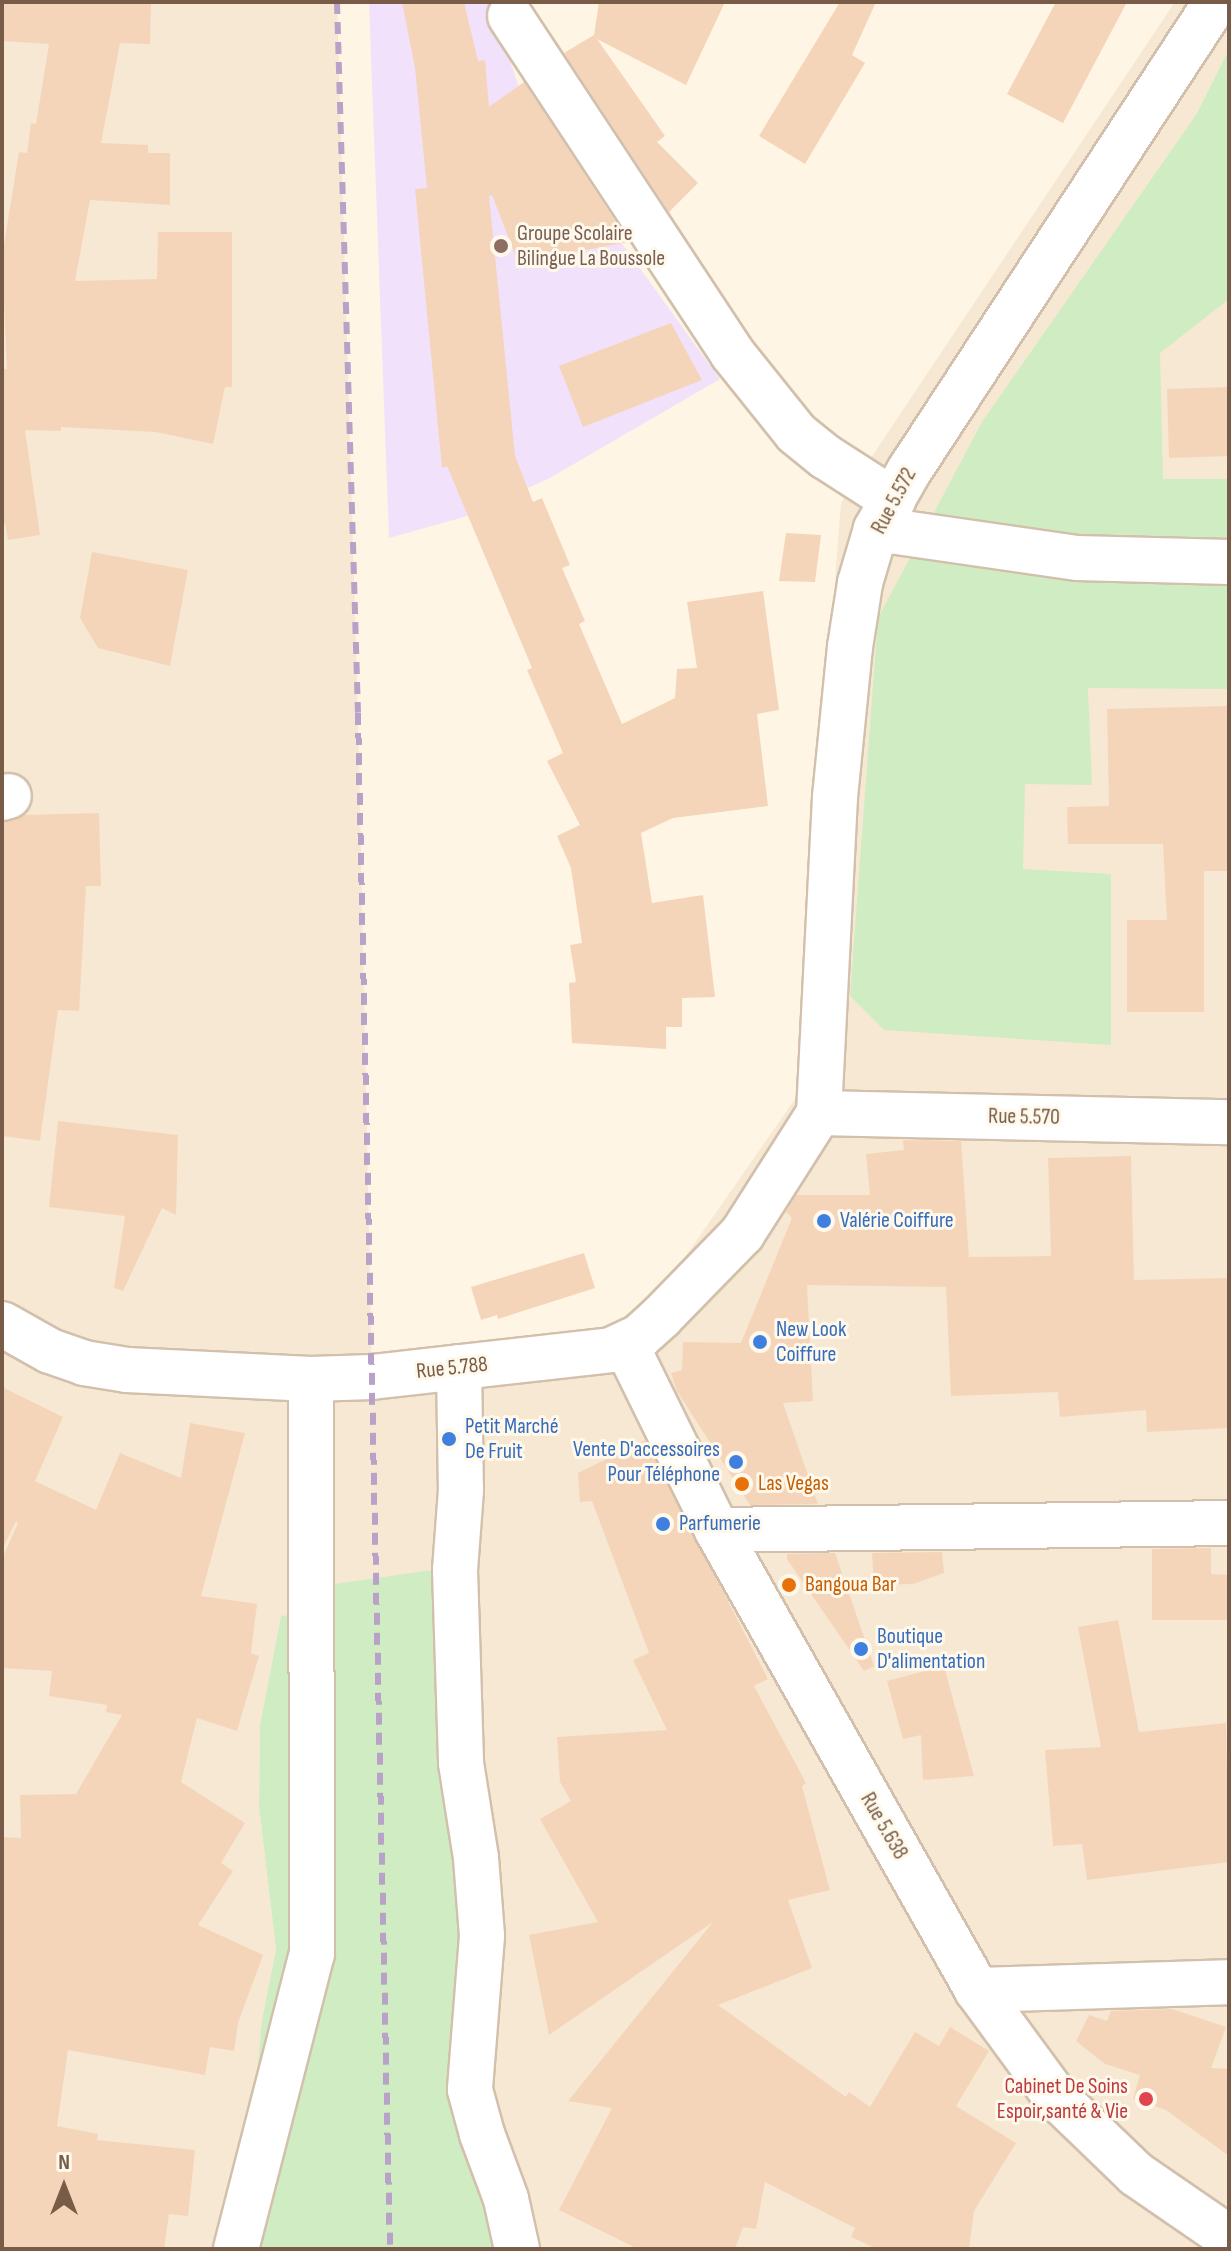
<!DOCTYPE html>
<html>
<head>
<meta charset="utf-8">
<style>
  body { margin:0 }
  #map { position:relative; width:1231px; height:2251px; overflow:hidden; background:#fef5e4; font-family:"Sofia Sans Condensed",sans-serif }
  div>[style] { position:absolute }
  .residential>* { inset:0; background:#f6e8d2 }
  .education>* { inset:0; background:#f2e1fa }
  .green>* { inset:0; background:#d0ecc2 }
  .building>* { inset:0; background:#f5d5ba }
  .roads { filter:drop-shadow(2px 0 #d2c0ac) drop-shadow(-2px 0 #d2c0ac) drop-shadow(0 2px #d2c0ac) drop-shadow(0 -2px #d2c0ac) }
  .minor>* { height:44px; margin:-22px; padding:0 22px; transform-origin:22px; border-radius:22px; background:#fff }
  .tertiary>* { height:44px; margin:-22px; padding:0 22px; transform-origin:22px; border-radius:22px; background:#fff }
  .rail>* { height:6px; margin-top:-3px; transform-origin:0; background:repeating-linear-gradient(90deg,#b9a2c8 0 12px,transparent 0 20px) }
  .dots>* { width:22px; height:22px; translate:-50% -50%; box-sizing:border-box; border:4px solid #fff9ec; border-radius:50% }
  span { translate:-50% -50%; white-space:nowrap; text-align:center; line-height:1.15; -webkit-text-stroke:6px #fff9ec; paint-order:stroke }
  .education-label { font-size:22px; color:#785e54 }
  .left { translate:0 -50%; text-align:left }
  .street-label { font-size:22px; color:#785c48 }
  .shop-label { font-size:22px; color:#366cbe }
  .right { translate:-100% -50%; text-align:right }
  .food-label { font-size:22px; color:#c56008 }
  .health-label { font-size:22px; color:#be3a42 }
  .frame { position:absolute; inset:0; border:4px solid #785c48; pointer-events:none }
  .north { position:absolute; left:24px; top:2147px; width:80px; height:80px; -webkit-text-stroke:6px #fff9ec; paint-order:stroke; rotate:0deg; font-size:22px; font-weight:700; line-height:32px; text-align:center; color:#785c48 }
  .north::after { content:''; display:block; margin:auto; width:28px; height:36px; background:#785c48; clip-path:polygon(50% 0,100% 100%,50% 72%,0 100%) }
</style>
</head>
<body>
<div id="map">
  <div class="residential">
    <div style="clip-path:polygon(2px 2px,337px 2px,358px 713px,372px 1376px,631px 1335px,795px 1099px,841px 503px,1175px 2px,1229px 2px,1229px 49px,1196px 115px,1223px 200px,1229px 205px,1229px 2249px,501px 2249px,328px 1608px,281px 1616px,260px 1725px,259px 1807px,276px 1949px,262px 2020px,240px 2249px,2px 2249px)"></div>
  </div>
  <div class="education">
    <div style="clip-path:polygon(369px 2px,490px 2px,528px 114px,720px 379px,548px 479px,464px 517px,389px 538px)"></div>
  </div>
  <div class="green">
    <div style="clip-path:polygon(1229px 49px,1229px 299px,1160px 353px,1163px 479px,1229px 479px,1229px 689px,1088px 688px,1092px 785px,1025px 784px,1023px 869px,1111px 874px,1111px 1045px,884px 1030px,850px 996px,878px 618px,982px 422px,1196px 115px)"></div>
    <div style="clip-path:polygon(439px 1569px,501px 2249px,240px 2249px,262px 2020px,276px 1949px,259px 1807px,260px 1725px,281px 1616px,328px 1608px,328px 1585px)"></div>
  </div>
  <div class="building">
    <div style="clip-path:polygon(2px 2px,151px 2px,150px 44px,120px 43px,101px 143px,148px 145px,148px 153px,170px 153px,170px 205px,90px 200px,75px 281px,157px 279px,158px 232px,232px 232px,232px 387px,225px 387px,213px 444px,156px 432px,61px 427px,61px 431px,25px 430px,40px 535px,8px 540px,5px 524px,2px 524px,2px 369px,7px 369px,2px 257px,19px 152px,27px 153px,31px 123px,36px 124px,49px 44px,2px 41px)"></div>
    <div style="clip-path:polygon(402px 2px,464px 2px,478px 61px,485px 60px,489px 107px,524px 82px,629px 242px,518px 262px,492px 195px,489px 196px,515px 456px,533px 502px,542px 498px,570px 565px,562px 568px,585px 621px,579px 624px,622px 724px,675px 698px,677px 669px,697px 668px,687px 602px,763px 591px,779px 710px,757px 714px,768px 806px,673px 818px,641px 833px,652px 903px,703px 895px,715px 997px,682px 998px,682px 1027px,666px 1027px,666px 1049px,572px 1043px,569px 983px,576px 982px,570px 945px,582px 943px,571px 868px,557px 836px,580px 825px,547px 761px,563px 753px,527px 670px,532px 668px,447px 466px,442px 468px,415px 189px,427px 188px,415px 68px)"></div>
    <div style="clip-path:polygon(599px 2px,725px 2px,686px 85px,597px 39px,665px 136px,657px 142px,698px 183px,669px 212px,564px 53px,594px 35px)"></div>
    <div style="clip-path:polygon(840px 2px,876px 2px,852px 55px,865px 63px,805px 164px,759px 136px)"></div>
    <div style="clip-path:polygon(1056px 2px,1127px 2px,1063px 123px,1007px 94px)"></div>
    <div style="clip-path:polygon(671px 323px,702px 380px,583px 427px,559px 366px)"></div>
    <div style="clip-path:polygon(1229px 387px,1229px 456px,1169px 458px,1167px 389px)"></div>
    <div style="clip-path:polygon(786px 533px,821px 535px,815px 582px,779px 581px)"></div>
    <div style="clip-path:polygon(92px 552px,188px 570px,170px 666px,98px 648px,80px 618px)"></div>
    <div style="clip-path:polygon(1227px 706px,1229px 871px,1204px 871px,1204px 1012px,1127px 1012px,1127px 920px,1167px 920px,1163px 844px,1068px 844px,1067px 807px,1109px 806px,1107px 709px)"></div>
    <div style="clip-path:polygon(99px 813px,101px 886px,86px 886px,79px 1011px,58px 1010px,40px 1141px,2px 1136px,2px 822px,25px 815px)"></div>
    <div style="clip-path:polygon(58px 1121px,178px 1135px,176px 1215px,162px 1208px,123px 1291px,114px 1288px,125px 1216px,49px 1207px)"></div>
    <div style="clip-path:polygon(903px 1140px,961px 1141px,969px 1257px,1051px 1256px,1048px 1158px,1131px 1156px,1134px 1280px,1229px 1278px,1229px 1428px,1147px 1432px,1146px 1410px,1060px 1417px,1058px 1392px,951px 1396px,946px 1287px,807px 1285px,813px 1401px,783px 1403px,818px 1504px,750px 1505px,677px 1391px,671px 1373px,682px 1370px,683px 1342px,741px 1343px,792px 1218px,786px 1212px,796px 1195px,870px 1195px,866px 1154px,904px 1150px)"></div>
    <div style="clip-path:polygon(584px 1253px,595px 1288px,498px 1319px,497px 1315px,481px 1320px,471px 1287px)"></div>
    <div style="clip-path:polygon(2px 1387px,63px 1417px,35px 1481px,96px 1510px,120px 1453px,181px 1478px,190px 1423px,245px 1433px,201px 1596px,257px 1604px,251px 1653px,259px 1656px,237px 1731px,197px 1718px,181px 1782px,245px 1823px,221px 1863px,233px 1871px,198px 1925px,263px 1955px,238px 2023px,234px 2051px,210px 2047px,205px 2075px,68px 2050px,57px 2126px,98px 2134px,97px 2140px,195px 2150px,188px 2216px,169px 2214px,164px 2249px,2px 2249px,2px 1837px,21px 1838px,20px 1795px,76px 1794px,122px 1715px,106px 1712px,107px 1705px,49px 1696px,52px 1671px,2px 1668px,2px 1559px,18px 1523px,16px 1521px,2px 1550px)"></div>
    <div style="clip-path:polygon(645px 1440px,768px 1679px,754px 1686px,806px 1783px,802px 1786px,830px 1890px,788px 1900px,812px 1968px,718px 2005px,846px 2097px,849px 2092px,870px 2107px,915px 2032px,939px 2046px,950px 2027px,989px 2051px,956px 2106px,1016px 2143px,974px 2211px,969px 2249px,877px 2249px,851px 2237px,855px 2228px,765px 2182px,756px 2229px,743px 2227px,735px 2249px,638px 2249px,559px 2210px,612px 2108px,568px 2101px,713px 1922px,549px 2035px,529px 1935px,598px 1922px,540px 1819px,571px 1801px,560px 1782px,557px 1737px,667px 1730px,633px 1660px,649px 1653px,592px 1501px,580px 1502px,578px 1473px)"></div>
    <div style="clip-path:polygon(1211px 1548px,1211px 1574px,1229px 1575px,1229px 1620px,1152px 1620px,1152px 1549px)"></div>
    <div style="clip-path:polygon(942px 1552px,944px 1573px,913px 1584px,874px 1585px,872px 1553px)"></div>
    <div style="clip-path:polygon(835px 1553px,874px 1666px,864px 1671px,787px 1559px,787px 1554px)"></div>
    <div style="clip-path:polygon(1118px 1620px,1139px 1732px,1226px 1723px,1229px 1862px,1087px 1880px,1082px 1844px,1053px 1846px,1045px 1750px,1101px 1747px,1078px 1627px)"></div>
    <div style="clip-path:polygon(944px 1666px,974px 1776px,923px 1780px,921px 1735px,903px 1739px,887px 1681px)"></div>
    <div style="clip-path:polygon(1172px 2009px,1226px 2027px,1211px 2068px,1229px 2069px,1229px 2156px,1166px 2110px,1133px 2099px,1140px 2075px,1105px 2064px,1076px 2041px,1089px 2015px,1107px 2021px,1111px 2011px)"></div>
  </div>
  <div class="roads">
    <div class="minor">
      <div style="left:510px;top:16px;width:404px;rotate:56.6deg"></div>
      <div style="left:732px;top:353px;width:102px;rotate:51.3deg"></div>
      <div style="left:796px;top:433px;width:38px;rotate:39deg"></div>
      <div style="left:826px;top:457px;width:80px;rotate:32.7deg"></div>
      <div style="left:876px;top:529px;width:203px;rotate:8.2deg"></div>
      <div style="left:1077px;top:558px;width:152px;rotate:1.5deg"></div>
      <div style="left:2px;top:798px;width:7px;rotate:-16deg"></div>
      <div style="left:819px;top:1113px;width:410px;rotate:1.3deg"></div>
      <div style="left:626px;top:1345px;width:206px;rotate:63.8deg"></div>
      <div style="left:717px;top:1530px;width:528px;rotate:60.52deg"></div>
      <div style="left:977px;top:1990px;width:130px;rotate:53.7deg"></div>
      <div style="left:1054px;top:2095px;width:114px;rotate:43.9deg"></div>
      <div style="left:1136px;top:2174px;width:113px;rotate:34.5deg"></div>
      <div style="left:459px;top:1367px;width:123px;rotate:89.1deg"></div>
      <div style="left:461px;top:1490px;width:80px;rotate:94.3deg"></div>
      <div style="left:455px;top:1570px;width:193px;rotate:88.2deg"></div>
      <div style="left:461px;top:1763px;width:96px;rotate:81deg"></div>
      <div style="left:476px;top:1858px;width:78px;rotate:85.6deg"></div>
      <div style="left:482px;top:1936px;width:154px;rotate:94.5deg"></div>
      <div style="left:470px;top:2090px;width:46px;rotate:74.7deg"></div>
      <div style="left:482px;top:2134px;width:69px;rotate:69.7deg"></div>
      <div style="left:506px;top:2199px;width:51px;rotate:77.6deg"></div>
      <div style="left:717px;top:1530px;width:512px;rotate:-0.78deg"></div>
      <div style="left:977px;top:1990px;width:252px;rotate:-1.8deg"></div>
      <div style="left:236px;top:2249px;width:305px;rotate:-75.6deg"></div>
      <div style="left:312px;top:1954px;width:575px;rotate:-90.1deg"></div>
    </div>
    <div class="tertiary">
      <div style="left:2px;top:1324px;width:55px;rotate:29.4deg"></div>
      <div style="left:50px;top:1351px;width:36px;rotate:19deg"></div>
      <div style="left:84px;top:1363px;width:44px;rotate:9.2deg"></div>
      <div style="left:127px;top:1370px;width:184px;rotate:2.8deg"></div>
      <div style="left:311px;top:1379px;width:61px;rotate:-1.9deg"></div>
      <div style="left:372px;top:1377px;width:241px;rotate:-6.4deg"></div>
      <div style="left:611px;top:1350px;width:31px;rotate:-25deg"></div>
      <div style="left:639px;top:1337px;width:30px;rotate:-42deg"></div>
      <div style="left:661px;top:1317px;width:116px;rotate:-45.7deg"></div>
      <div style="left:742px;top:1234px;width:143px;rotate:-57.5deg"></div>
      <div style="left:819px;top:1113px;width:316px;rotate:-87.1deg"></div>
      <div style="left:835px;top:797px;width:151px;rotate:-84.3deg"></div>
      <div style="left:850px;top:647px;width:65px;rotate:-81.1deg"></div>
      <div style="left:860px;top:583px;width:56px;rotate:-73.5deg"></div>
      <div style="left:876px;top:529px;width:67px;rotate:-60.4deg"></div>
      <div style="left:909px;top:471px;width:561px;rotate:-56.79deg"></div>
    </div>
  </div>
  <div class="rail">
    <div style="left:337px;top:2px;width:711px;rotate:88.31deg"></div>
    <div style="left:358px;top:713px;width:1536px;rotate:88.81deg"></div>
  </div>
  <div class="dots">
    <div style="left:501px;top:246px;background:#8d6e63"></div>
    <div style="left:824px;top:1221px;background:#3f7fe0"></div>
    <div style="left:760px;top:1342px;background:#3f7fe0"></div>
    <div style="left:449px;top:1439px;background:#3f7fe0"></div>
    <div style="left:736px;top:1462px;background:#3f7fe0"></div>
    <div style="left:742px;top:1484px;background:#e8710a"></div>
    <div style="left:663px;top:1524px;background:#3f7fe0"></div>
    <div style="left:789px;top:1585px;background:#e8710a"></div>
    <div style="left:861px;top:1649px;background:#3f7fe0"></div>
    <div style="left:1146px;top:2099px;background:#e0444e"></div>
  </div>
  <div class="education-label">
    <span class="left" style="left:517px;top:246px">Groupe Scolaire<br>Bilingue La Boussole</span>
  </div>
  <div class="street-label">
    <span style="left:894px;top:501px;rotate:-62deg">Rue 5.572</span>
    <span style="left:1024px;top:1117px;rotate:1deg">Rue 5.570</span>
    <span style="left:452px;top:1368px;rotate:-6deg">Rue 5.788</span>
    <span style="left:884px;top:1826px;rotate:60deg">Rue 5.638</span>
  </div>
  <div class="shop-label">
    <span class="left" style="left:840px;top:1221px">Valérie Coiffure</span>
    <span class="left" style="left:776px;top:1342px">New Look<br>Coiffure</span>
    <span class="left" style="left:465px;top:1439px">Petit Marché<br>De Fruit</span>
    <span class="right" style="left:720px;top:1462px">Vente D'accessoires<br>Pour Téléphone</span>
    <span class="left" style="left:679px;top:1524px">Parfumerie</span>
    <span class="left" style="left:877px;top:1649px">Boutique<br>D'alimentation</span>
  </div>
  <div class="food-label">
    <span class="left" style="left:758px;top:1484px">Las Vegas</span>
    <span class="left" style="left:805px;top:1585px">Bangoua Bar</span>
  </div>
  <div class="health-label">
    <span class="right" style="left:1128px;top:2099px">Cabinet De Soins<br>Espoir,santé &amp; Vie</span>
  </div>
  <div class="frame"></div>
  <div class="north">N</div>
</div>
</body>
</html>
